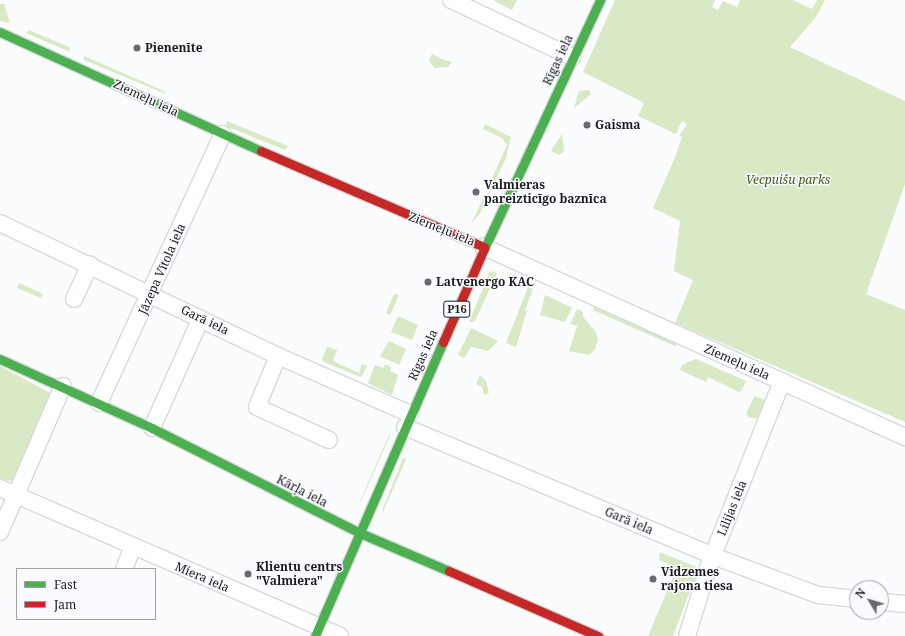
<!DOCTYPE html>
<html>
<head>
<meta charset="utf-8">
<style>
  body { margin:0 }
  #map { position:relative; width:905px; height:636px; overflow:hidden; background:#fafcfe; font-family:"Noto Serif",serif }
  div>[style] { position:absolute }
  .green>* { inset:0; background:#d9e8c5 }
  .roads { filter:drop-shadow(1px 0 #d7d9db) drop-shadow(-1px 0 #d7d9db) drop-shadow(0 1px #d7d9db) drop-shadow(0 -1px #d7d9db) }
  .street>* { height:16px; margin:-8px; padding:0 8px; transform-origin:8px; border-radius:8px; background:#feffff }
  .fast>* { height:9px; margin:-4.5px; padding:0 4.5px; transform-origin:4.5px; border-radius:4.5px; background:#4caf50 }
  .jam>* { height:9px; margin:-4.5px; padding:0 4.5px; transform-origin:4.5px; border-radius:4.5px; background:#c62828 }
  .dots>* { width:11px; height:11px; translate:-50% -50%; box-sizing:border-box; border:2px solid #f9fbff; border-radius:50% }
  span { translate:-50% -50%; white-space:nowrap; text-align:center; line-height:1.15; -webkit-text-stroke:3px #f9fbff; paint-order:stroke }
  .shield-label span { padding:1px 3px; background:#f9fbff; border:1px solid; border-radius:3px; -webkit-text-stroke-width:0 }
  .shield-label { font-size:11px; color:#1a1b1d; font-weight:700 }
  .poi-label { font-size:12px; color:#1a1b1d; font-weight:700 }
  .left { translate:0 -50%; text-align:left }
  .street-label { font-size:12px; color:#1a1b1d }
  .park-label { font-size:12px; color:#435918; font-style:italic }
  .legend { position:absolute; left:16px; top:568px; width:140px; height:52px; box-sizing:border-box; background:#f9fbff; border:1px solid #a0a1a5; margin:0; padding:5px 7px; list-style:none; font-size:12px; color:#1a1b1d }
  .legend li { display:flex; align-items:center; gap:8px; height:20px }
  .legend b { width:20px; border:1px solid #a0a1a5 }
  .north { position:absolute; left:849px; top:580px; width:40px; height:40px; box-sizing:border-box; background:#f9fbff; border:1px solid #a0a1a5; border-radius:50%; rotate:308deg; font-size:11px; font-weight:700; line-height:16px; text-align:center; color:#1a1b1d }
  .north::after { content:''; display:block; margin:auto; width:14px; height:18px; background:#686a6c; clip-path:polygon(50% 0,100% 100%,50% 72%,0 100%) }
</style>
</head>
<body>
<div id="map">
  <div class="green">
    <div style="clip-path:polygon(493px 0,517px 0,512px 10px)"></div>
    <div style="clip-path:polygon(615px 0,715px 0,712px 7px,718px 10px,723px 1px,737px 7px,740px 0,793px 0,812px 9px,817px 0,825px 0,815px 18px,790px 47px,905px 101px,905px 184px,866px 294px,905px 310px,905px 422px,675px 323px,693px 280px,674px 271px,680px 221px,653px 208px,676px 155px,682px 137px,679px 136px,687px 124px,682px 121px,676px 134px,638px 116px,644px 103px,583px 72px)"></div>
    <div style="clip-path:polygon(0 4px,4px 4px,10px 23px,0 21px)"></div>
    <div style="clip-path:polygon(29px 30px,69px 47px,70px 52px,26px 33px)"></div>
    <div style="clip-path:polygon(432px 54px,442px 59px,452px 62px,448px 67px,434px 68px,429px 60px)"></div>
    <div style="clip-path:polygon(84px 56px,164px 91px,166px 94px,84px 60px)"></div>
    <div style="clip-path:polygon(589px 90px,591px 94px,574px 108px,579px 91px)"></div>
    <div style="clip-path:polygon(227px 121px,288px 146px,285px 150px,226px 126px)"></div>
    <div style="clip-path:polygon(485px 124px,511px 137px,506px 158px,481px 212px,471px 224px,483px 199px,485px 200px,491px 188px,488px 187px,507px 145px,502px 138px,483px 129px)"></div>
    <div style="clip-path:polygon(562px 134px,564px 151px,559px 155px,551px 151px)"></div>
    <div style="clip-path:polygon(490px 271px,497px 273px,475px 321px,469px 322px)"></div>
    <div style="clip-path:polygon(19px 283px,43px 294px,41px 298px,17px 288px)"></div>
    <div style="clip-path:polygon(528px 287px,533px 289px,525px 310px,527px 311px,516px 347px,506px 343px)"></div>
    <div style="clip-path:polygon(394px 294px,399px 295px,390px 315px,386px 313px)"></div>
    <div style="clip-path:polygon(545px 295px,572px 308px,565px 322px,540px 315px)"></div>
    <div style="clip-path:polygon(594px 307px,675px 342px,677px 347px,593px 310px)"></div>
    <div style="clip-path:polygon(577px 309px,583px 312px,583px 317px,595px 331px,598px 339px,595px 349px,589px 355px,569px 351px,577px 326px,570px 324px)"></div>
    <div style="clip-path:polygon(398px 316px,418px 325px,412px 340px,391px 332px)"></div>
    <div style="clip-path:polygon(471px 328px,498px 341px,488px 351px,471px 347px,464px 358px,458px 355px)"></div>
    <div style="clip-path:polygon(389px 341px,406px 349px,399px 365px,380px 356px)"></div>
    <div style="clip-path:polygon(327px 347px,337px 350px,333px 361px,359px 373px,362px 364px,367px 366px,362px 376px,360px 377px,324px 362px,322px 359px)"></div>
    <div style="clip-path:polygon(696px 359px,746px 381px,742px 390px,739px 392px,708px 377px,706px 382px,680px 370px,682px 365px)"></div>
    <div style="clip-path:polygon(385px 364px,391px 367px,390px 371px,398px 375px,392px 395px,368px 383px,375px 365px,383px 368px)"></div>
    <div style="clip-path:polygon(0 366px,54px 395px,17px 478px,11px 481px,0 479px)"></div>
    <div style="clip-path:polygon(480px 375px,486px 381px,489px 393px,484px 395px,482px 387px,476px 384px)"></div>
    <div style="clip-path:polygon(755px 396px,765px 400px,757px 419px,748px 417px,746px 413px)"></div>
    <div style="clip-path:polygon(389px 435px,390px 436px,360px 503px,360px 501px)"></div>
    <div style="clip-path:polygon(403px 458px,406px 459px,383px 512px,382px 511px)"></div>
    <div style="clip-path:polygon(660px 552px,699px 568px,673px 636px,648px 636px,677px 568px,659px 560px)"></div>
  </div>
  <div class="roads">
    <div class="street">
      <div style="left:451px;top:0;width:134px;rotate:25.2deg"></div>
      <div style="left:0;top:223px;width:308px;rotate:25.6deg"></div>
      <div style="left:278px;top:356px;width:144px;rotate:23.7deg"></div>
      <div style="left:484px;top:247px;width:462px;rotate:24.3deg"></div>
      <div style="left:74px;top:299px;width:38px;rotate:-65deg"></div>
      <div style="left:278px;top:356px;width:55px;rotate:112.4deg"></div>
      <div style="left:257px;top:407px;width:79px;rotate:24.6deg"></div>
      <div style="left:99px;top:403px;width:296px;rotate:-65.3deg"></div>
      <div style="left:405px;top:427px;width:334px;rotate:22.7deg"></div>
      <div style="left:713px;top:556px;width:112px;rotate:20.4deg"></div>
      <div style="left:818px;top:595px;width:39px;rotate:6deg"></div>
      <div style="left:152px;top:428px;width:120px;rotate:-66deg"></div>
      <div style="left:0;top:488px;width:371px;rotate:23.5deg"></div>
      <div style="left:0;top:532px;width:159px;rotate:-66.7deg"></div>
      <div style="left:124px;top:569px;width:24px;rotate:-68deg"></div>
      <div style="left:881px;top:602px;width:24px;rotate:5deg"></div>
      <div style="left:687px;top:636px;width:74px;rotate:-72.8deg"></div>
      <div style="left:709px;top:565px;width:197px;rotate:-68.3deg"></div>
    </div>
    <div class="fast">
      <div style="left:0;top:32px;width:287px;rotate:24.5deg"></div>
      <div style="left:484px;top:249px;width:275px;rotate:-65deg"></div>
      <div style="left:0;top:359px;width:167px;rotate:24.4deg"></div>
      <div style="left:152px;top:428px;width:233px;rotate:26.8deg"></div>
      <div style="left:360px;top:533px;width:97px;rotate:23.1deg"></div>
      <div style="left:315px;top:636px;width:321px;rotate:-66.5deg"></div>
    </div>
    <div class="jam">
      <div style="left:261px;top:151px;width:243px;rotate:23.3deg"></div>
      <div style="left:443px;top:342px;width:102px;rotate:-66.2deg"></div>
      <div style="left:449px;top:571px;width:163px;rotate:23.6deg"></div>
    </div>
  </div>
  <div class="dots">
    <div style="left:137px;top:48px;background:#686a6c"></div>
    <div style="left:587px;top:125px;background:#686a6c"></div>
    <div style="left:476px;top:192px;background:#686a6c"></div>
    <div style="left:428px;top:282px;background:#686a6c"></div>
    <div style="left:248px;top:574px;background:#686a6c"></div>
    <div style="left:653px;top:579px;background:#686a6c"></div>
  </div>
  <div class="shield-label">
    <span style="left:457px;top:309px">P16</span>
  </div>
  <div class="poi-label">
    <span class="left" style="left:145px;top:48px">Pienenīte</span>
    <span class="left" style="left:595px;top:125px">Gaisma</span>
    <span class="left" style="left:484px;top:192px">Valmieras<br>pareizticīgo baznīca</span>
    <span class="left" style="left:436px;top:282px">Latvenergo KAC</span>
    <span class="left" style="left:256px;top:574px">Klientu centrs<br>"Valmiera"</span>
    <span class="left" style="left:661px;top:579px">Vidzemes<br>rajona tiesa</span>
  </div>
  <div class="street-label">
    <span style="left:558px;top:60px;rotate:-65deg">Rīgas iela</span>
    <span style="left:146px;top:98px;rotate:25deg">Ziemeļu iela</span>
    <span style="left:442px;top:229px;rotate:22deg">Ziemeļu iela</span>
    <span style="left:162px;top:269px;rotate:-66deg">Jāzepa Vītola iela</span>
    <span style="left:205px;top:320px;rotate:26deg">Garā iela</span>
    <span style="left:423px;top:355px;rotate:-66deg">Rīgas iela</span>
    <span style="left:737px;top:362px;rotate:24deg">Ziemeļu iela</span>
    <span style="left:302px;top:491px;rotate:27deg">Kārļa iela</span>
    <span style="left:732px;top:508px;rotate:-68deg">Lilijas iela</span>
    <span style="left:629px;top:521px;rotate:23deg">Garā iela</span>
    <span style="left:202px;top:577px;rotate:23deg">Miera iela</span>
  </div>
  <div class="park-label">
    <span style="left:788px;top:180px">Vecpuišu parks</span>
  </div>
  <ul class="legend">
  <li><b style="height:5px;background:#4caf50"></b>Fast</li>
  <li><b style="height:5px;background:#c62828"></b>Jam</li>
  </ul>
  <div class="north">N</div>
</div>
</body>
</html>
